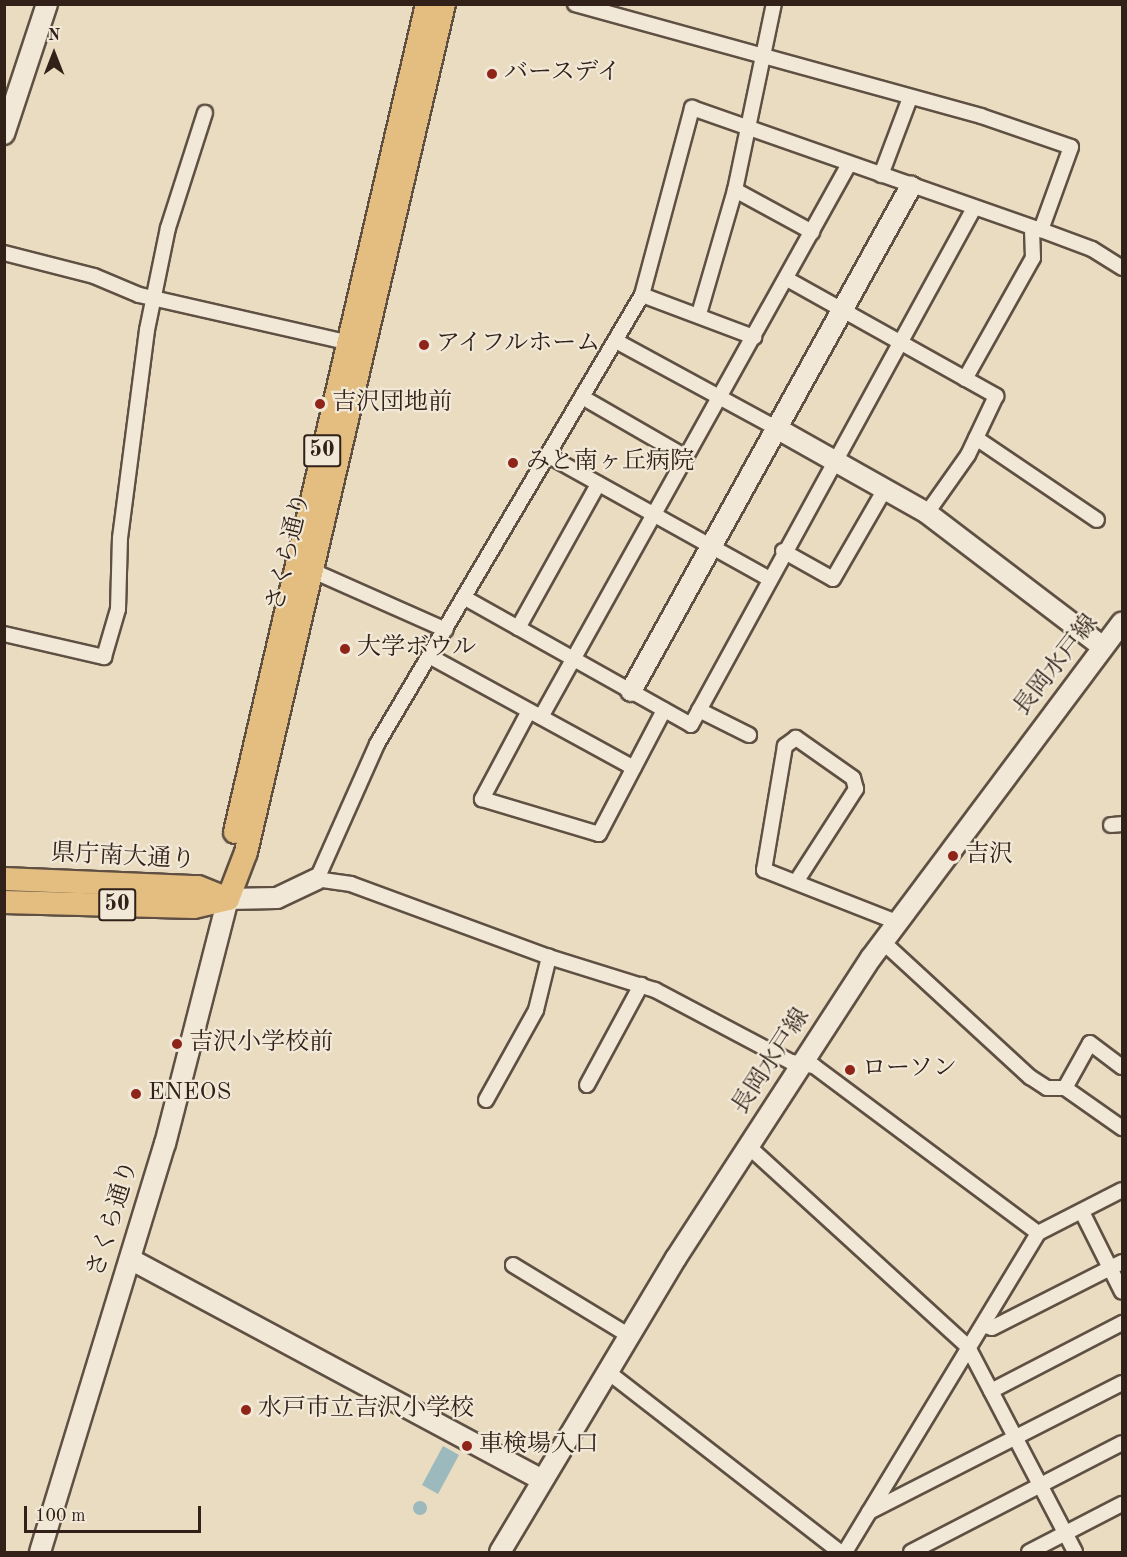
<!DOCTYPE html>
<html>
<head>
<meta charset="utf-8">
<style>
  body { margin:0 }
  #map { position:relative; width:1127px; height:1557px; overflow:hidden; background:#e9dcc1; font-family:"Old Standard TT","Noto Serif JP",serif }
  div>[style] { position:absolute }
  .water>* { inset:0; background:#9cb9bd }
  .round { border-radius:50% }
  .roads { filter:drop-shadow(2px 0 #5f5043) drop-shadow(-2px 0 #5f5043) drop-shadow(0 2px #5f5043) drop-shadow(0 -2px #5f5043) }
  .street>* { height:14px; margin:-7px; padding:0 7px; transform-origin:7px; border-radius:7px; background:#f1e8d7 }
  .secondary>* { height:20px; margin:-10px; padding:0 10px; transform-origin:10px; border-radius:10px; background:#f1e8d7 }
  .primary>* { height:22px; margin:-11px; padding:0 11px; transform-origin:11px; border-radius:11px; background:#e4be80 }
  .dots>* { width:16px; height:16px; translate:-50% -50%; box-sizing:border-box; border:3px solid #f1e8d7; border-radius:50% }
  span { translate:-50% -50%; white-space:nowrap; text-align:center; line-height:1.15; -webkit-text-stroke:4.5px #f1e8d7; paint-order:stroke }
  .shield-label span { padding:2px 4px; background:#f1e8d7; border:2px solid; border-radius:4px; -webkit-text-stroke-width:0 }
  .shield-label { font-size:22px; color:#312119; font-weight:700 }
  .poi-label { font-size:24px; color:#312119 }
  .left { translate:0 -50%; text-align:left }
  .street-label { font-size:24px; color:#312119 }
  .frame { position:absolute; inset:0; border:6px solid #312119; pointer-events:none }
  .north { position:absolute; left:24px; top:24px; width:60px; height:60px; -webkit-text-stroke:4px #f1e8d7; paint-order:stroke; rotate:0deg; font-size:16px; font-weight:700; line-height:24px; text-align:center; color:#312119 }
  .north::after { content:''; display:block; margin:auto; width:21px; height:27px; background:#312119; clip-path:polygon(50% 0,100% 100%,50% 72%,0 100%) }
  .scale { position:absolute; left:24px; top:1506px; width:177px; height:27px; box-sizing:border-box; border:3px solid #312119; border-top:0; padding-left:8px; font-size:18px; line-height:21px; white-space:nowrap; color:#312119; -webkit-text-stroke:4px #f1e8d7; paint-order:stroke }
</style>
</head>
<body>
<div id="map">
  <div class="water">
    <div style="clip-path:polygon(443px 1446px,459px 1455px,438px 1494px,422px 1485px)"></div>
    <div class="round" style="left:413px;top:1501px;width:14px;height:14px"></div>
  </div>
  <div class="roads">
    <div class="street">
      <div style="left:575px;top:4px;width:421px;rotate:15.4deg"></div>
      <div style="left:981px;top:116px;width:95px;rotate:19deg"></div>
      <div style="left:1071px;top:147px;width:88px;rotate:109.9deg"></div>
      <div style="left:881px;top:175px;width:82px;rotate:-69.4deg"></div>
      <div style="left:735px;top:190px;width:88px;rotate:28.6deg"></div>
      <div style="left:4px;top:253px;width:93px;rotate:14.3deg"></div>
      <div style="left:94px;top:276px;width:49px;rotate:22.9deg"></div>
      <div style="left:139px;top:295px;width:221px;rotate:12.8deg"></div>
      <div style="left:787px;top:279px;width:240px;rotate:29.2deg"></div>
      <div style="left:996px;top:396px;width:65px;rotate:115.4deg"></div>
      <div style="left:968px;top:455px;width:71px;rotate:125.3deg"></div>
      <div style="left:642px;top:295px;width:120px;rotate:20.6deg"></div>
      <div style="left:699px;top:314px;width:129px;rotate:-73.8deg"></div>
      <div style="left:735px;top:190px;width:190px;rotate:-78.2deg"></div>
      <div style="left:616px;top:341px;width:184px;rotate:28.5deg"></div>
      <div style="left:965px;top:379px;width:139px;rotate:-60.7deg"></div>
      <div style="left:1033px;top:258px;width:30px;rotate:-92deg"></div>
      <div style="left:582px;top:397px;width:120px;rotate:30deg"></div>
      <div style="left:976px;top:438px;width:146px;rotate:34.1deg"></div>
      <div style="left:547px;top:455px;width:253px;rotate:29.1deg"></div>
      <div style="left:783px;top:551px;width:57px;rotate:29.2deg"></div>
      <div style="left:833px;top:579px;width:104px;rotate:-60deg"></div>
      <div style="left:313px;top:571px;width:145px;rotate:23.9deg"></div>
      <div style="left:465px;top:598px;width:259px;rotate:29.3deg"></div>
      <div style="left:691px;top:725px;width:589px;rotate:-61.3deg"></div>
      <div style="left:518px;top:628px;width:165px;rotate:-60.9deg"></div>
      <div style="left:4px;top:634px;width:103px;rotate:13deg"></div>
      <div style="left:104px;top:657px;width:50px;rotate:-73.7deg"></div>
      <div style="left:118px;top:609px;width:71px;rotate:-88.4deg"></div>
      <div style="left:120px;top:538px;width:210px;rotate:-82.6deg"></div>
      <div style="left:147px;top:330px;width:104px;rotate:-78.4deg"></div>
      <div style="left:168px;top:228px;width:121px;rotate:-72.2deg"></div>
      <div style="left:431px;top:657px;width:231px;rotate:28.7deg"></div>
      <div style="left:699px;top:710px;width:56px;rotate:26.6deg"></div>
      <div style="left:529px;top:711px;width:100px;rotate:118.1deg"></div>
      <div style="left:482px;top:799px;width:122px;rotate:16.7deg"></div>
      <div style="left:599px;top:834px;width:140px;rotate:-62.3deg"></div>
      <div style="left:541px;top:717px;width:633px;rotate:-60.88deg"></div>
      <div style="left:1111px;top:825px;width:11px;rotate:-5deg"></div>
      <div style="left:796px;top:882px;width:111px;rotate:-57.2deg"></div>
      <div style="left:856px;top:789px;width:11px;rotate:-105deg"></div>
      <div style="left:853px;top:778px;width:70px;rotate:-144.9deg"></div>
      <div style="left:796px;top:738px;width:14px;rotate:144deg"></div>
      <div style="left:785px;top:746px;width:126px;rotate:99.6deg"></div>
      <div style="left:764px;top:870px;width:143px;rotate:21.4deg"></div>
      <div style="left:883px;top:942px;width:200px;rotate:42.6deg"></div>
      <div style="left:1030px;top:1077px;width:20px;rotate:33deg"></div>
      <div style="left:1047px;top:1088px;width:18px"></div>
      <div style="left:1065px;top:1088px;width:70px;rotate:35.1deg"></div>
      <div style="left:587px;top:1085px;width:114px;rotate:-61.6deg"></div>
      <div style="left:1065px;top:1088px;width:51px;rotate:-60.9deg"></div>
      <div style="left:1090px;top:1043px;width:40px;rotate:37deg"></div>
      <div style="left:486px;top:1100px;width:103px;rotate:-60.9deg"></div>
      <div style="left:536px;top:1010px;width:55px;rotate:-76.2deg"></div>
      <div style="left:748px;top:1146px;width:298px;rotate:42.4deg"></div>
      <div style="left:968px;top:1347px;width:231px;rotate:62.4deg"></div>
      <div style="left:1082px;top:1212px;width:89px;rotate:63.4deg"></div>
      <div style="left:1038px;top:1233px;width:279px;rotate:-143.3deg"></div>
      <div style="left:814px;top:1066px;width:23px;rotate:-170deg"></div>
      <div style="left:791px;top:1062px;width:154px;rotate:-152.1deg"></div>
      <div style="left:655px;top:990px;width:111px;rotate:-162.7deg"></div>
      <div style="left:549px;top:957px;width:211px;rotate:-159.8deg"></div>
      <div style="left:351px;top:884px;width:34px;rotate:-172deg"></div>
      <div style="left:317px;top:879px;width:148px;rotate:-66deg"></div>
      <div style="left:377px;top:744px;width:521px;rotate:-59.45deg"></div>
      <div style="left:642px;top:295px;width:194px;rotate:-75deg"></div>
      <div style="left:692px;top:108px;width:370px;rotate:19.3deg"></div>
      <div style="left:1041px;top:230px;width:54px;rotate:20.4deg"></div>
      <div style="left:1092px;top:249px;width:36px;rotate:32deg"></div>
      <div style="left:513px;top:1265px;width:137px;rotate:31.3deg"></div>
      <div style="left:983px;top:1325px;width:9px;rotate:18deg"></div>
      <div style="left:992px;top:1328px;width:146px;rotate:-26.9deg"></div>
      <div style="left:608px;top:1372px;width:294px;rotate:37.8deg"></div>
      <div style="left:991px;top:1391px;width:148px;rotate:-27.4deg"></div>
      <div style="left:869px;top:1512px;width:284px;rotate:-27deg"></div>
      <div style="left:845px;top:1552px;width:373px;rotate:-58.8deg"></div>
      <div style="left:1038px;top:1233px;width:94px;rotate:-27.1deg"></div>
      <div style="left:911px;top:1552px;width:237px;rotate:-27.3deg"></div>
      <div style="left:1029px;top:1552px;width:105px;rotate:-27.3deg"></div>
    </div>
    <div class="secondary">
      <div style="left:4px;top:134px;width:137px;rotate:-71.7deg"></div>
      <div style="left:778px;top:429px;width:171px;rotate:29.4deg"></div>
      <div style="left:927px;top:513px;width:221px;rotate:37.3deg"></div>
      <div style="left:631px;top:691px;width:577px;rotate:-60.99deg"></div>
      <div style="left:130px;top:1259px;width:468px;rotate:28.2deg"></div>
      <div style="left:40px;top:1552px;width:427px;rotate:-73deg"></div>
      <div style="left:165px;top:1144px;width:253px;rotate:-75.6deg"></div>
      <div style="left:228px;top:899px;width:49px;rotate:-1.2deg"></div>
      <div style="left:277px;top:898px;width:44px;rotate:-25.4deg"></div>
      <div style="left:500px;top:1552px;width:343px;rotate:-59.1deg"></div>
      <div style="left:676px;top:1258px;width:358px;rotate:-57deg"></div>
      <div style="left:871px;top:958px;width:419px;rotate:-53.2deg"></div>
    </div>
    <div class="primary">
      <div style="left:235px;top:832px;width:850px;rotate:-76.94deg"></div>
      <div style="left:4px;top:879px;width:194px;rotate:2.4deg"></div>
      <div style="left:198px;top:887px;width:32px;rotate:22deg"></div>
      <div style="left:228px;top:899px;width:50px;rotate:-69deg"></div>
      <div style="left:246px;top:852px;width:871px;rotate:-76.86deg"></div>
      <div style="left:4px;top:902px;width:190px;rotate:1.5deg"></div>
      <div style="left:194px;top:907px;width:35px;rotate:-13deg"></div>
    </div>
  </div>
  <div class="dots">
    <div style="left:492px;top:74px;background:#8f2418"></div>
    <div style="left:424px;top:345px;background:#8f2418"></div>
    <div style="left:320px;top:404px;background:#8f2418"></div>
    <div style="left:513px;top:463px;background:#8f2418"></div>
    <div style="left:345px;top:649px;background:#8f2418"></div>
    <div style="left:953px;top:856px;background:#8f2418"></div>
    <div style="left:177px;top:1044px;background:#8f2418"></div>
    <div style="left:850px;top:1070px;background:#8f2418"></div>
    <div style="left:136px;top:1094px;background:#8f2418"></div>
    <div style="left:246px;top:1410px;background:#8f2418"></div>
    <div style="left:467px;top:1446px;background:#8f2418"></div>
  </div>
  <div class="shield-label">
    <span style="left:322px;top:451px">50</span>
    <span style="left:117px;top:905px">50</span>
  </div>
  <div class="poi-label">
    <span class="left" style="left:504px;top:74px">バースデイ</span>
    <span class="left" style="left:436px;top:345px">アイフルホーム</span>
    <span class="left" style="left:332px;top:404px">吉沢団地前</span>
    <span class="left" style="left:526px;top:463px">みと南ヶ丘病院</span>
    <span class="left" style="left:357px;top:649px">大学ボウル</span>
    <span class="left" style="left:965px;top:856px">吉沢</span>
    <span class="left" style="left:189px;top:1044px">吉沢小学校前</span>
    <span class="left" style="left:862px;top:1070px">ローソン</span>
    <span class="left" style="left:148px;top:1094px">ENEOS</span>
    <span class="left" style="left:258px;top:1410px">水戸市立吉沢小学校</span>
    <span class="left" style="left:479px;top:1446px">車検場入口</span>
  </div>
  <div class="street-label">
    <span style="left:290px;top:552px;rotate:-77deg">さくら通り</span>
    <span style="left:1057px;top:666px;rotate:-52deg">長岡水戸線</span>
    <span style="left:123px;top:858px;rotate:3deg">県庁南大通り</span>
    <span style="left:772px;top:1062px;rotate:-57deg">長岡水戸線</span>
    <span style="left:114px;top:1219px;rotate:-73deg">さくら通り</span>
  </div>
  <div class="frame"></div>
  <div class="north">N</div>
  <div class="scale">100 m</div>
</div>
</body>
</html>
